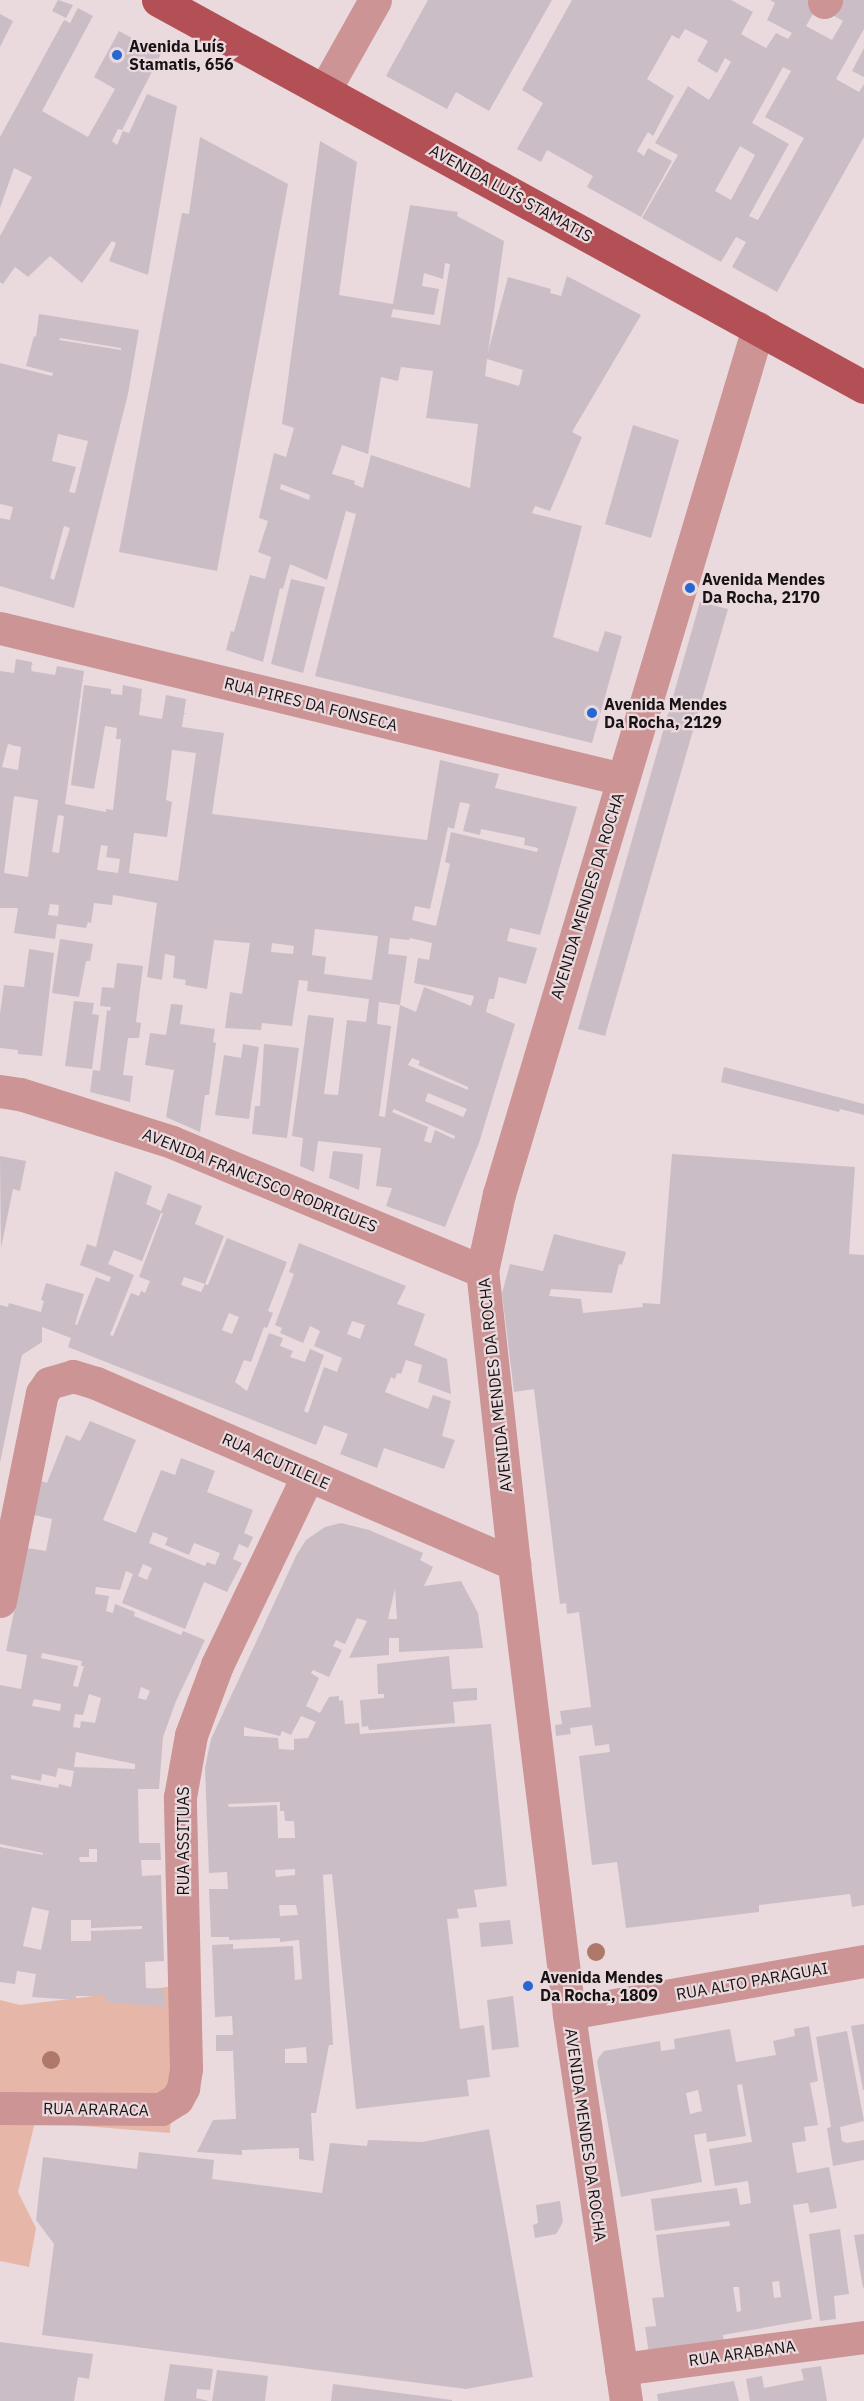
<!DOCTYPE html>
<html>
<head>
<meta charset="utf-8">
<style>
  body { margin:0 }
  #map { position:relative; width:864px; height:2401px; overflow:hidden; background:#eadade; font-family:"IBM Plex Sans",sans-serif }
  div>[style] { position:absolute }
  .green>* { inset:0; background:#e6b7a8 }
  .building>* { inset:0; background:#cbbdc6 }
  .minor>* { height:33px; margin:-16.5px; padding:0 16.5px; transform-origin:16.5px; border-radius:16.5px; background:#cc9494 }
  .major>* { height:33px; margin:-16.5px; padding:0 16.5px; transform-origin:16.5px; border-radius:16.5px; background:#b35055 }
  .trees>* { width:18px; height:18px; margin:-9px; border-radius:50%; background:#ae7969 }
  .dots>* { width:16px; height:16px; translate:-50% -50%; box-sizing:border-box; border:3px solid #eadade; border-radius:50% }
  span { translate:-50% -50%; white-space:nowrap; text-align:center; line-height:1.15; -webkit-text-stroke:4.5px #eadade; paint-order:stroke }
  .poi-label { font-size:16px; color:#171213; font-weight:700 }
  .left { translate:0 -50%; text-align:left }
  .street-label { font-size:16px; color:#171213 }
</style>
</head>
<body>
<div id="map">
  <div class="green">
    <div style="clip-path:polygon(176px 1986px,170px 2133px,35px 2122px,18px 2192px,36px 2228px,29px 2267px,0 2261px,0 2000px,20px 2005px)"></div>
  </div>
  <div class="building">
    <div style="clip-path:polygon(58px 0,73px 5px,66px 18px,52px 11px)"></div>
    <div style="clip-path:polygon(428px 0,552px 0,489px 111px,456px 92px,447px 109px,386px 76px)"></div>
    <div style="clip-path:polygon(evenodd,572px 0,731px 0,753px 12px,741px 34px,766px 48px,776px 33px,788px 39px,792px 33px,767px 20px,775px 3px,770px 0,821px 0,806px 26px,832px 40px,843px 21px,827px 12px,833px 0,864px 0,864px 29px,836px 79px,859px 92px,864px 84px,864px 137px,777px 292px,732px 267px,746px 242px,736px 237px,721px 262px,642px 218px,678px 155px,655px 143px,688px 86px,709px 100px,731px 62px,725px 58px,717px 73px,697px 61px,708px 41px,685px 29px,679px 39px,672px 35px,647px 79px,674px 96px,653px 136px,648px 132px,637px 151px,644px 156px,648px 148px,672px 161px,641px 217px,587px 187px,593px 176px,547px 150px,541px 162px,517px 149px,543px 103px,522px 90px,572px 0,783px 67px,791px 71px,765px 117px,804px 138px,758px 220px,749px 216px,789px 144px,752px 123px,783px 67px,572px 0,740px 146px,755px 155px,731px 200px,715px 191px,740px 146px)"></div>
    <div style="clip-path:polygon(78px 8px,93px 16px,42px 111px,88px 137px,115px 89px,94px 77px,119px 31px,161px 54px,122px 130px,118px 129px,112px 141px,117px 145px,123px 131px,129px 133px,147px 94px,177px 106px,148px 275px,109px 261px,116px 243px,112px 241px,82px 283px,50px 256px,28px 277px,15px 267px,3px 284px,0 282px,0 236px,32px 177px,14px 168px,0 208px,0 137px,64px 20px,70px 23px)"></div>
    <div style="clip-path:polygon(0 14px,13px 21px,0 47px)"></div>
    <div style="clip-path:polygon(864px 48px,864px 77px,852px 71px)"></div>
    <div style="clip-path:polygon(200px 137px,288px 184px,217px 571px,119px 552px,182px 213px,189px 214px)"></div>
    <div style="clip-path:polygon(evenodd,320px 141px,357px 162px,339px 295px,393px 304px,410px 205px,458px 212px,457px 216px,504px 241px,488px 352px,508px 277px,551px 289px,550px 293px,561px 296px,567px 276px,641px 315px,572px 432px,582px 437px,550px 511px,535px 506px,532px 513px,582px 526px,553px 637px,598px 652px,605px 631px,622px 636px,592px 743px,315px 676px,356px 514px,346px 511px,327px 580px,290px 564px,283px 589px,280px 588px,263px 662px,226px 650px,231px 631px,234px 632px,250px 575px,265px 579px,271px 557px,258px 552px,268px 521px,259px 518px,274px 453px,286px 457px,294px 428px,282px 424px,320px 141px,445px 263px,450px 264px,440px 325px,391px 317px,393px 309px,434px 315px,439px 289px,422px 286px,424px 273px,443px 279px,445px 263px,320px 141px,487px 359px,523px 370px,519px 386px,485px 376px,487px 359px,320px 141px,401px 367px,433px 371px,426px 418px,478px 424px,470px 488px,371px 455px,363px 488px,354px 484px,355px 481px,332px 474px,342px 445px,368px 454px,381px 377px,398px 381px,401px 367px,320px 141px,281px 484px,310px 495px,309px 500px,280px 489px,281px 484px)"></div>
    <div style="clip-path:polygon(evenodd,39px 314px,139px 330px,128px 394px,74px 608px,0 586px,0 518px,10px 520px,13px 507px,0 504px,0 363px,52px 376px,53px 373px,26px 366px,34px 336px,36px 337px,39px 314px,60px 338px,121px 348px,121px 350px,59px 340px,60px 338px,39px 314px,58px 434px,88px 441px,75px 493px,69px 492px,76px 467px,52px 461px,58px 434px,39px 314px,64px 526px,70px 528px,54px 580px,50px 578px,64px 526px)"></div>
    <div style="clip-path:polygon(633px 425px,679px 440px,651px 538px,605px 524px)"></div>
    <div style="clip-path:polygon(291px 579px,325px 587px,303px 673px,271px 664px)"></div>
    <div style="clip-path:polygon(700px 602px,728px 609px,605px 1036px,578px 1029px)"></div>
    <div style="clip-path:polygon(evenodd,16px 659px,32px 662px,31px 671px,55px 675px,57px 666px,84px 671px,65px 804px,106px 812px,106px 809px,113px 810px,121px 739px,116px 739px,117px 728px,105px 726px,94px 789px,71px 785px,84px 685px,111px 689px,111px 694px,122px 695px,123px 685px,142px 689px,139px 715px,162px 719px,166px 695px,186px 699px,182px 727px,224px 733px,212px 814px,427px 840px,440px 760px,499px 774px,495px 788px,577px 807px,540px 935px,510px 928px,507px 941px,537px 948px,526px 984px,499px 977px,494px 999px,489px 999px,486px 1012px,515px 1024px,479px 1143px,445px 1227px,386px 1206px,392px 1188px,376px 1186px,381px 1148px,318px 1141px,314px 1172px,300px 1166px,303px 1138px,292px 1136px,308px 1015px,334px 1018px,324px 1094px,338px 1095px,347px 1020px,366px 1022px,369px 999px,307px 991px,308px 981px,299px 980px,292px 1026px,262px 1023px,261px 1030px,225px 1028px,230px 992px,242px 994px,250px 943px,214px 940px,207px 989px,185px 985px,186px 980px,173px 978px,175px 956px,165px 954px,162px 980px,147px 977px,157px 903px,125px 897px,113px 895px,112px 905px,94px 903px,91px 923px,88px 922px,86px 928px,57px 924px,55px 939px,14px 933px,18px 908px,0 908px,0 671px,14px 673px,16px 659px,8px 744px,21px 747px,18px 770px,2px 767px,8px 744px,16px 659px,172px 750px,196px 753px,178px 881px,129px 873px,134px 833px,167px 837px,172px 802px,166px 800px,172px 750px,16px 659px,14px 796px,38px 800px,28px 877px,4px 873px,14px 796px,16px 659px,460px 802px,470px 804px,463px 831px,480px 835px,481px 829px,525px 838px,524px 845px,538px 848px,537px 852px,451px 832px,445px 862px,450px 864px,436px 926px,412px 920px,415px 906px,430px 909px,448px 827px,454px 829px,460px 802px,16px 659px,58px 815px,64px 816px,59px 853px,52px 852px,58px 815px,16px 659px,101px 845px,108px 846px,106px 857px,120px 859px,118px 873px,97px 870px,101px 845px,16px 659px,50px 904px,59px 905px,58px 916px,48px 915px,50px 904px,16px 659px,315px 929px,378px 936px,372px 980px,324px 974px,326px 957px,312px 955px,315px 929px,16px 659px,390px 938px,409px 940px,410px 938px,432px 943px,429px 960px,418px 958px,414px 983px,474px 996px,471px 1006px,424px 987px,416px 1012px,400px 1005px,385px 1117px,379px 1116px,391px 1026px,377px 1024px,379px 1002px,400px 1005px,407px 956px,388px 954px,390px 938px,16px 659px,272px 943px,294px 946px,293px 954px,271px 952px,272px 943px,16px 659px,412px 1058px,420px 1061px,418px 1065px,468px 1087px,468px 1090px,408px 1065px,412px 1058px,16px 659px,428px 1093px,467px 1109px,463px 1117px,425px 1101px,428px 1093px,16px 659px,394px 1109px,455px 1136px,454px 1139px,435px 1130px,431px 1143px,424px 1141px,428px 1127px,392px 1112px,394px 1109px)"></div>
    <div style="clip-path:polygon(60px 939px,93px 944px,90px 961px,86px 961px,79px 997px,52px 993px)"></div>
    <div style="clip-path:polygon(29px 949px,54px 953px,42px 1056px,18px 1054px,18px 1050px,0 1048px,0 1014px,4px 985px,24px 987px)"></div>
    <div style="clip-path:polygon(117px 963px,143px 966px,136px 1022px,141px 1023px,139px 1038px,128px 1038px,123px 1075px,133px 1076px,130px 1102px,90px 1092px,93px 1070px,100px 1071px,107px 1010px,110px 1011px,111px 1007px,100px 1006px,102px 987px,114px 988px)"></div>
    <div style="clip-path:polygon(74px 1001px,94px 1003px,92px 1014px,99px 1015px,92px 1069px,65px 1066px)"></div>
    <div style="clip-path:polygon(171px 1004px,183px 1005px,180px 1024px,215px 1029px,213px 1042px,216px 1043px,209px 1095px,205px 1095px,200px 1132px,166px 1117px,174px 1070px,145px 1065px,150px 1033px,166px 1035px)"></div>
    <div style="clip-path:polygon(243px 1044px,259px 1047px,249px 1119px,215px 1115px,224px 1055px,241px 1058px)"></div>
    <div style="clip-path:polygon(264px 1044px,299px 1048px,287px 1138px,252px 1134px,255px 1106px,260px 1106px)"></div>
    <div style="clip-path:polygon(724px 1067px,864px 1104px,864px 1115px,840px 1109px,839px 1112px,721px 1082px)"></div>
    <div style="clip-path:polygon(333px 1151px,363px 1154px,359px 1190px,329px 1178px)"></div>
    <div style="clip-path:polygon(672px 1154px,855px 1167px,849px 1254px,864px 1255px,864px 1905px,852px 1907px,850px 1894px,759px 1905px,759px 1912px,626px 1928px,617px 1862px,592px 1865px,579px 1756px,610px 1752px,609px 1744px,595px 1746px,592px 1725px,570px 1728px,571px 1734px,556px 1736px,555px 1725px,562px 1724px,560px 1711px,591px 1707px,579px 1612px,567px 1614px,566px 1603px,560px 1604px,534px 1389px,514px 1392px,502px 1293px,510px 1264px,543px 1271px,554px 1234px,626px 1252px,622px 1265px,619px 1264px,612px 1293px,551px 1289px,549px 1296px,581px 1299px,583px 1313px,643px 1307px,642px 1303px,660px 1304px)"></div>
    <div style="clip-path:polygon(0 1156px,26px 1161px,20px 1191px,13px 1189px,1px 1248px)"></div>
    <div style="clip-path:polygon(evenodd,115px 1171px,152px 1186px,146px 1204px,161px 1211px,168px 1193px,202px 1206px,195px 1224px,224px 1236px,205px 1284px,184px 1277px,181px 1285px,201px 1292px,205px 1284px,208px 1285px,227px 1238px,287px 1262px,268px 1311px,273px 1313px,267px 1328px,264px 1327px,251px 1362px,244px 1360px,235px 1382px,247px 1391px,269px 1333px,283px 1338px,280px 1346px,293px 1351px,290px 1357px,305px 1362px,310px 1349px,324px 1355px,304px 1411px,308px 1413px,324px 1367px,337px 1372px,342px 1358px,314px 1346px,320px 1331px,310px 1326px,303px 1343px,280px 1333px,282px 1328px,275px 1325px,294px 1274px,289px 1272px,299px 1243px,406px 1286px,397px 1304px,425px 1314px,414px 1345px,447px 1359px,451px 1394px,418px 1382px,422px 1365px,406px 1360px,401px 1374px,397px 1373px,395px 1379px,391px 1377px,385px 1392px,428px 1409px,433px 1395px,451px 1401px,442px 1436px,455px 1440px,444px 1469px,384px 1448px,377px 1468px,340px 1454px,348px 1434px,324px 1425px,316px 1445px,68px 1347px,71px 1338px,42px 1327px,42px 1342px,22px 1355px,0 1463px,0 1305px,8px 1307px,9px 1303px,41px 1312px,44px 1301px,41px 1300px,46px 1283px,84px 1294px,75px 1324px,77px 1325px,96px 1277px,109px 1282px,111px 1277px,80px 1265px,87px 1244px,96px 1247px,115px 1171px,161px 1213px,163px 1213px,139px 1277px,150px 1281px,145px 1293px,141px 1291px,139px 1296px,131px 1293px,113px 1336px,110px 1335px,134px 1275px,108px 1264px,114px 1250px,142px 1261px,161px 1213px,115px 1171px,229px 1313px,239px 1317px,232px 1334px,222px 1330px,229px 1313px,115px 1171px,352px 1321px,365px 1325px,360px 1339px,347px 1334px,352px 1321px)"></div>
    <div style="clip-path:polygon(evenodd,90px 1421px,136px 1440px,103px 1520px,136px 1533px,161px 1470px,175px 1475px,181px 1458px,215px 1471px,207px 1492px,253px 1510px,244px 1533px,253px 1537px,248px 1548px,239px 1544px,233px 1559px,242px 1563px,227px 1592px,204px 1582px,185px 1629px,122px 1603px,133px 1574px,126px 1571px,120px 1590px,96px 1587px,95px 1594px,109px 1596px,106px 1611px,113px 1613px,115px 1604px,135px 1612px,134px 1616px,181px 1635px,183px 1631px,205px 1640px,176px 1701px,163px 1737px,159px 1789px,138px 1789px,139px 1843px,160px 1843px,161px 1860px,141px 1860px,142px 1876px,161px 1875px,164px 1961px,145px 1962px,146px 1988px,164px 1989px,165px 2007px,106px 2002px,106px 1996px,76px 1996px,76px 2000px,32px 1997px,36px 1974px,17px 1971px,15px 1984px,0 1982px,0 1847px,43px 1855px,43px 1853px,0 1844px,0 1685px,21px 1689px,27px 1655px,6px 1651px,27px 1548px,46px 1551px,52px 1519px,34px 1515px,41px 1481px,47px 1483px,66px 1435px,80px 1441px,90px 1421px,153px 1532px,168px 1538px,165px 1545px,189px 1555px,194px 1543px,220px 1553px,215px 1565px,207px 1562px,205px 1566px,149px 1543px,153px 1532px,90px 1421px,143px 1564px,152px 1568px,147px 1580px,138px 1576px,143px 1564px,90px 1421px,42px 1653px,82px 1661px,81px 1666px,84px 1666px,78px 1687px,73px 1686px,78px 1666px,41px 1658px,42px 1653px,90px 1421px,141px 1687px,150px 1691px,146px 1700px,138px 1698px,141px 1687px,90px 1421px,89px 1694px,101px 1698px,95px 1723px,81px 1721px,80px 1728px,73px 1727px,75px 1714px,83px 1715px,89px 1694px,90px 1421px,34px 1699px,61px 1704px,60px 1711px,32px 1706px,34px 1699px,90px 1421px,76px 1752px,135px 1764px,135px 1769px,74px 1767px,76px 1752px,90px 1421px,58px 1768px,74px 1771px,71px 1787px,59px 1784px,58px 1788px,11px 1779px,11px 1775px,41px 1781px,42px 1774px,56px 1777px,58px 1768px,90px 1421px,89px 1849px,97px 1849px,97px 1862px,80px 1862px,79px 1857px,89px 1857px,89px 1849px,90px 1421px,32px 1907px,49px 1911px,41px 1950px,23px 1946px,32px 1907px,90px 1421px,71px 1920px,91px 1920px,91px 1928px,142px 1926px,142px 1929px,91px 1931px,91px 1941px,71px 1941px,71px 1920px)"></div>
    <div style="clip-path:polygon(evenodd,341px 1523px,369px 1530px,423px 1553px,420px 1560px,433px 1567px,424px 1586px,461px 1581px,478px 1613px,483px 1648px,399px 1652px,399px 1638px,389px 1638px,389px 1655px,349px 1658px,367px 1621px,357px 1618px,345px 1644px,336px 1640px,333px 1646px,342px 1650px,329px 1677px,313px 1670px,311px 1673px,319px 1678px,306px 1706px,320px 1713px,329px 1697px,339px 1696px,339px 1701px,343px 1700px,345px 1724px,359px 1723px,360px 1734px,491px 1724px,507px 1886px,474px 1890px,477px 1907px,457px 1909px,459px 1918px,447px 1919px,460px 2029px,484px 2025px,490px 2077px,467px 2080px,469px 2096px,356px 2109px,332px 1874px,323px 1875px,333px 2045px,329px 2045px,316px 2113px,311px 2113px,314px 2161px,299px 2159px,299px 2148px,242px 2150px,242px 2155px,197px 2152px,213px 2120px,236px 2119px,233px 2051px,216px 2051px,216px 2035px,233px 2035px,232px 2016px,215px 2017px,212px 1945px,233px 1944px,233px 1949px,293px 1946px,295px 1980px,302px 1979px,299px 1940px,280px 1942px,280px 1938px,229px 1940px,229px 1937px,211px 1937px,209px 1889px,228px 1889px,227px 1872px,209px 1873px,205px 1768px,211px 1739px,297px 1554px,306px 1540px,325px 1527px,341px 1523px,395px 1589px,397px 1619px,388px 1619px,395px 1589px,341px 1523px,301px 1716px,316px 1722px,308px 1738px,294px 1739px,294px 1750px,279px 1749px,278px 1738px,244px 1736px,244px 1727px,280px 1736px,282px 1731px,291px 1735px,301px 1716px,341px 1523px,280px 1802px,280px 1811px,284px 1811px,285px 1821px,294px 1821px,295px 1838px,278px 1838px,277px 1805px,229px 1807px,228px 1804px,280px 1802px,341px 1523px,295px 1869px,295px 1875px,276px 1877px,275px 1870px,295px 1869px,341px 1523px,279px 1905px,296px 1905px,298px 1915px,280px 1916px,279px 1905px,341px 1523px,306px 2047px,307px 2063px,285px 2063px,285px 2049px,306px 2047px)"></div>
    <div style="clip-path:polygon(449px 1656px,452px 1689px,477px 1688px,477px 1700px,453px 1702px,455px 1723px,369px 1730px,368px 1726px,362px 1727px,360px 1700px,384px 1698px,384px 1694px,378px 1694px,377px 1664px)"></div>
    <div style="clip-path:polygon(510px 1920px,513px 1944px,481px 1947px,479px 1923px)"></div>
    <div style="clip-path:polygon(513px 1996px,519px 2047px,492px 2050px,487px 2000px)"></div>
    <div style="clip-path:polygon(864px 2024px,864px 2090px,863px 2090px,851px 2026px)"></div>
    <div style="clip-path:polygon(evenodd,809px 2026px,818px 2081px,810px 2083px,818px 2125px,804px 2127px,806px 2141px,792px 2143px,797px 2173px,829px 2167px,837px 2208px,810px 2213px,808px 2203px,793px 2205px,812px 2319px,723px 2335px,724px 2342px,649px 2354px,645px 2327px,656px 2326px,652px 2298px,664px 2297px,656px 2235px,730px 2226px,729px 2221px,655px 2231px,651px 2199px,737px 2188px,740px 2205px,751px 2203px,748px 2181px,715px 2186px,709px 2149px,752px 2142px,742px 2084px,737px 2085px,746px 2136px,707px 2142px,706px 2133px,694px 2135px,702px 2182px,621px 2197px,597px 2062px,599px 2057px,604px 2051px,660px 2041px,661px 2051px,675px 2049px,674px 2039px,730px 2029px,736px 2062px,776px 2055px,773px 2041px,795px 2036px,794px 2029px,809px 2026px,698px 2090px,702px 2111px,690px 2114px,686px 2093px,698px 2090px,809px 2026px,779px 2281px,781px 2297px,774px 2298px,772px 2282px,779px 2281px,809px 2026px,733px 2287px,739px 2287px,741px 2311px,737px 2312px,733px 2287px)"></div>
    <div style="clip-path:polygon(847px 2031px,864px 2121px,840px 2127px,842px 2141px,847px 2143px,864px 2140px,864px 2160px,833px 2166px,827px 2128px,831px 2127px,816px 2037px)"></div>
    <div style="clip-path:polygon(489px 2129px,533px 2377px,466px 2389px,42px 2335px,54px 2244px,36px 2220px,43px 2157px,137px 2169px,139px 2152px,214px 2160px,212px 2179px,322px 2193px,330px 2143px,367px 2146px,368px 2140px,422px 2142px)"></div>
    <div style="clip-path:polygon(560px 2201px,563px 2222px,558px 2231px,556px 2234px,535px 2238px,533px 2225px,538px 2223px,536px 2205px)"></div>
    <div style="clip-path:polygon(840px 2229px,849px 2294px,834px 2296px,836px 2319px,820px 2321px,809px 2234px)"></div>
    <div style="clip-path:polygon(864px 2234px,864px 2287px,863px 2288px,854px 2235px)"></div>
    <div style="clip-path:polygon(0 2342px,93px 2354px,89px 2379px,78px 2377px,74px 2401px,0 2401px)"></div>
    <div style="clip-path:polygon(170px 2364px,213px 2369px,210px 2390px,197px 2389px,196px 2398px,209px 2401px,164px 2401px)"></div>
    <div style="clip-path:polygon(821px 2366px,827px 2401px,750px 2401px,746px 2379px,762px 2376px,764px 2388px,804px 2380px,801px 2369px)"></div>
    <div style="clip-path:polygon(217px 2370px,268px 2376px,265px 2401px,212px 2401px)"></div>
    <div style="clip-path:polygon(734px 2381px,739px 2401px,658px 2401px,657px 2394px)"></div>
    <div style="clip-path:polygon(333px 2384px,452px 2400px,452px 2401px,331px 2401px)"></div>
  </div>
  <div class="minor">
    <div style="left:824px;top:2px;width:3px;rotate:-45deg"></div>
    <div style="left:324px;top:91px;width:104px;rotate:-60.7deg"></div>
    <div style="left:0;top:628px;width:640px;rotate:13.65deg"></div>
    <div style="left:0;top:1091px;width:20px;rotate:9deg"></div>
    <div style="left:20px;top:1094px;width:159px;rotate:17.5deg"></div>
    <div style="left:172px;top:1142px;width:336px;rotate:22.6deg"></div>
    <div style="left:0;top:1601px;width:212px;rotate:-78.6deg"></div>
    <div style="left:42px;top:1393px;width:12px;rotate:-55deg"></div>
    <div style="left:49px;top:1383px;width:25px;rotate:-16deg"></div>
    <div style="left:73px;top:1376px;width:24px;rotate:17deg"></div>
    <div style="left:96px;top:1383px;width:456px;rotate:23.4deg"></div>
    <div style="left:569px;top:2013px;width:300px;rotate:-10deg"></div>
    <div style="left:0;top:2108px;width:161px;rotate:0.4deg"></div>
    <div style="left:161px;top:2109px;width:19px;rotate:-32deg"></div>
    <div style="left:177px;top:2099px;width:13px;rotate:-61deg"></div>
    <div style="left:183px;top:2088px;width:20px;rotate:-81deg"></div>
    <div style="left:186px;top:2068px;width:271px;rotate:-91.3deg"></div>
    <div style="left:180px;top:1797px;width:63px;rotate:-79.9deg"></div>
    <div style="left:191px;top:1735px;width:75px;rotate:-69.6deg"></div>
    <div style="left:217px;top:1665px;width:211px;rotate:-64.4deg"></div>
    <div style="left:621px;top:2369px;width:245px;rotate:-7.5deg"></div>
    <div style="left:626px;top:2401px;width:392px;rotate:-98.4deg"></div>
    <div style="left:569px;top:2013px;width:452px;rotate:-97deg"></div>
    <div style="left:514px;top:1564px;width:295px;rotate:-96.2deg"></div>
    <div style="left:482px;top:1271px;width:79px;rotate:-77.6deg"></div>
    <div style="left:499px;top:1194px;width:904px;rotate:-73.35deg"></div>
  </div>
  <div class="major">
    <div style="left:158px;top:0;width:805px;rotate:28.73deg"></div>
  </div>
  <div class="trees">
    <div style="left:596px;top:1952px"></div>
    <div style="left:51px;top:2060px"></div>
  </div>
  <div class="dots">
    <div style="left:117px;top:55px;background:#2667d3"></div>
    <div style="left:690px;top:588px;background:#2667d3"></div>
    <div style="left:592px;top:713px;background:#2667d3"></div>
    <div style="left:528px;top:1986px;background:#2667d3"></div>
  </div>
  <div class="poi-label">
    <span class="left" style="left:129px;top:55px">Avenida Luís<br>Stamatis, 656</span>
    <span class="left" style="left:702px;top:588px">Avenida Mendes<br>Da Rocha, 2170</span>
    <span class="left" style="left:604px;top:713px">Avenida Mendes<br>Da Rocha, 2129</span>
    <span class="left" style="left:540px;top:1986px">Avenida Mendes<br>Da Rocha, 1809</span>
  </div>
  <div class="street-label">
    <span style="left:511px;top:193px;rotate:29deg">AVENIDA LUÍS STAMATIS</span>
    <span style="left:311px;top:704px;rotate:14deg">RUA PIRES DA FONSECA</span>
    <span style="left:587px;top:896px;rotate:-73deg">AVENIDA MENDES DA ROCHA</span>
    <span style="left:260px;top:1180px;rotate:22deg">AVENIDA FRANCISCO RODRIGUES</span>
    <span style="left:495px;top:1385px;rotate:-96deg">AVENIDA MENDES DA ROCHA</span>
    <span style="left:276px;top:1461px;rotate:24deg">RUA ACUTILELE</span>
    <span style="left:183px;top:1841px;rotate:-90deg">RUA ASSITUAS</span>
    <span style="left:752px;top:1981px;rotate:-10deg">RUA ALTO PARAGUAI</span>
    <span style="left:96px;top:2109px;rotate:1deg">RUA ARARACA</span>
    <span style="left:586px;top:2135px;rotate:82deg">AVENIDA MENDES DA ROCHA</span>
    <span style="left:742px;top:2353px;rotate:-8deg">RUA ARABANA</span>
  </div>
</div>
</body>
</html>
